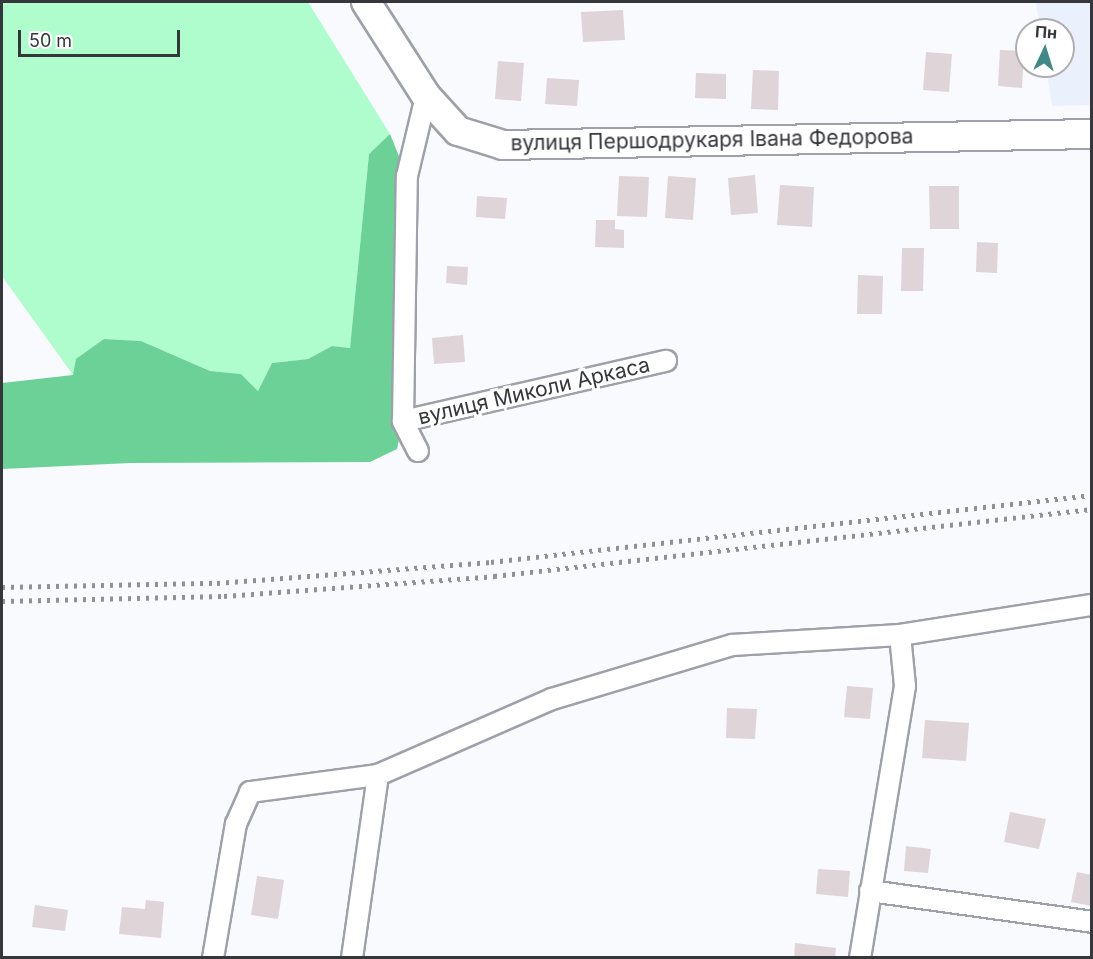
<!DOCTYPE html>
<html>
<head>
<meta charset="utf-8">
<style>
  body { margin:0 }
  #map { position:relative; width:1093px; height:959px; overflow:hidden; background:#f8fafe; font-family:Inter,sans-serif }
  div>[style] { position:absolute }
  .built>* { inset:0; background:#ebf0fd }
  .green>* { inset:0; background:#affdcc }
  .forest>* { inset:0; background:#6cd197 }
  .building>* { inset:0; background:#dfd4d8 }
  .roads { filter:drop-shadow(2px 0 #9ea1aa) drop-shadow(-2px 0 #9ea1aa) drop-shadow(0 2px #9ea1aa) drop-shadow(0 -2px #9ea1aa) }
  .street>* { height:20px; margin:-10px; padding:0 10px; transform-origin:10px; border-radius:10px; background:#fff }
  .secondary>* { height:28px; margin:-14px; padding:0 14px; transform-origin:14px; border-radius:14px; background:#fff }
  .rail>* { height:4.5px; margin-top:-2.25px; transform-origin:0; background:repeating-linear-gradient(90deg,#8f9195 0 3px,transparent 0 9px) }
  span { translate:-50% -50%; white-space:nowrap; text-align:center; line-height:1.15; -webkit-text-stroke:6px #fff; paint-order:stroke }
  .street-label { font-size:21px; color:#36373b }
  .frame { position:absolute; inset:0; border:3px solid #36373b; pointer-events:none }
  .north { position:absolute; left:1015px; top:18px; width:60px; height:60px; box-sizing:border-box; background:#fff; border:2px solid #afafb1; border-radius:50%; rotate:4deg; font-size:16px; font-weight:700; line-height:24px; text-align:center; color:#36373b }
  .north::after { content:''; display:block; margin:auto; width:21px; height:27px; background:#418987; clip-path:polygon(50% 0,100% 100%,50% 72%,0 100%) }
  .scale { position:absolute; left:18px; top:30px; width:162px; height:27px; box-sizing:border-box; border:3px solid #36373b; border-top:0; padding-left:8px; font-size:18px; line-height:21px; white-space:nowrap; color:#36373b; -webkit-text-stroke:4px #fff; paint-order:stroke }
</style>
</head>
<body>
<div id="map">
  <div class="built">
    <div style="clip-path:polygon(1036px 2px,1091px 2px,1091px 105px,1052px 106px,1046px 66px,1063px 66px,1063px 30px,1040px 30px)"></div>
  </div>
  <div class="green">
    <div style="clip-path:polygon(2px 2px,308px 2px,390px 134px,369px 154px,350px 348px,332px 346px,308px 359px,272px 363px,258px 391px,241px 374px,210px 371px,141px 341px,104px 339px,73px 375px,2px 276px)"></div>
  </div>
  <div class="forest">
    <div style="clip-path:polygon(390px 134px,407px 176px,403px 421px,397px 449px,370px 462px,130px 463px,2px 469px,2px 383px,73px 375px,76px 359px,104px 339px,141px 341px,210px 371px,241px 374px,258px 391px,272px 363px,308px 359px,332px 346px,350px 348px,369px 154px)"></div>
  </div>
  <div class="building">
    <div style="clip-path:polygon(623px 10px,625px 40px,583px 42px,581px 12px)"></div>
    <div style="clip-path:polygon(1000px 50px,1024px 51px,1022px 88px,998px 86px)"></div>
    <div style="clip-path:polygon(926px 52px,952px 54px,949px 92px,923px 90px)"></div>
    <div style="clip-path:polygon(498px 61px,524px 63px,521px 101px,495px 99px)"></div>
    <div style="clip-path:polygon(753px 70px,779px 71px,778px 110px,751px 109px)"></div>
    <div style="clip-path:polygon(696px 73px,726px 74px,726px 99px,695px 98px)"></div>
    <div style="clip-path:polygon(547px 78px,579px 80px,577px 106px,545px 104px)"></div>
    <div style="clip-path:polygon(755px 175px,758px 213px,731px 215px,728px 178px)"></div>
    <div style="clip-path:polygon(619px 176px,649px 177px,647px 217px,617px 216px)"></div>
    <div style="clip-path:polygon(668px 176px,696px 178px,693px 220px,665px 218px)"></div>
    <div style="clip-path:polygon(780px 185px,814px 187px,812px 227px,777px 225px)"></div>
    <div style="clip-path:polygon(929px 186px,959px 186px,959px 229px,930px 229px)"></div>
    <div style="clip-path:polygon(477px 196px,507px 198px,505px 219px,476px 217px)"></div>
    <div style="clip-path:polygon(596px 220px,615px 220px,615px 229px,624px 230px,624px 248px,595px 247px)"></div>
    <div style="clip-path:polygon(977px 242px,998px 243px,997px 273px,976px 272px)"></div>
    <div style="clip-path:polygon(902px 248px,924px 248px,923px 291px,901px 291px)"></div>
    <div style="clip-path:polygon(447px 266px,468px 267px,467px 285px,446px 283px)"></div>
    <div style="clip-path:polygon(858px 275px,883px 276px,882px 314px,857px 314px)"></div>
    <div style="clip-path:polygon(463px 335px,465px 362px,434px 364px,432px 338px)"></div>
    <div style="clip-path:polygon(847px 686px,873px 688px,870px 719px,844px 717px)"></div>
    <div style="clip-path:polygon(727px 708px,757px 709px,755px 739px,726px 738px)"></div>
    <div style="clip-path:polygon(925px 720px,969px 723px,966px 761px,922px 758px)"></div>
    <div style="clip-path:polygon(1010px 812px,1046px 819px,1039px 849px,1004px 842px)"></div>
    <div style="clip-path:polygon(906px 846px,931px 849px,928px 873px,904px 871px)"></div>
    <div style="clip-path:polygon(818px 869px,850px 871px,848px 897px,816px 894px)"></div>
    <div style="clip-path:polygon(1077px 872px,1092px 875px,1092px 906px,1071px 902px)"></div>
    <div style="clip-path:polygon(257px 876px,284px 880px,278px 919px,251px 915px)"></div>
    <div style="clip-path:polygon(146px 900px,164px 902px,161px 938px,119px 934px,122px 907px,145px 909px)"></div>
    <div style="clip-path:polygon(35px 905px,68px 910px,65px 931px,32px 927px)"></div>
    <div style="clip-path:polygon(795px 943px,836px 948px,835px 958px,794px 958px)"></div>
  </div>
  <div class="roads">
    <div class="street">
      <div style="left:403px;top:421px;width:270px;rotate:-12.9deg"></div>
      <div style="left:418px;top:451px;width:34px;rotate:-117deg"></div>
      <div style="left:403px;top:421px;width:245px;rotate:-89.1deg"></div>
      <div style="left:407px;top:176px;width:82px;rotate:-76.6deg"></div>
      <div style="left:870px;top:891px;width:224px;rotate:7.9deg"></div>
      <div style="left:213px;top:958px;width:136px;rotate:-80.3deg"></div>
      <div style="left:236px;top:824px;width:35px;rotate:-66deg"></div>
      <div style="left:250px;top:792px;width:129px;rotate:-7.6deg"></div>
      <div style="left:378px;top:775px;width:190px;rotate:-23.6deg"></div>
      <div style="left:552px;top:699px;width:188px;rotate:-16.7deg"></div>
      <div style="left:732px;top:645px;width:168px;rotate:-3.4deg"></div>
      <div style="left:900px;top:635px;width:194px;rotate:-8.9deg"></div>
      <div style="left:352px;top:958px;width:185px;rotate:-81.9deg"></div>
      <div style="left:860px;top:958px;width:276px;rotate:-80.6deg"></div>
      <div style="left:905px;top:686px;width:51px;rotate:-95.6deg"></div>
    </div>
    <div class="secondary">
      <div style="left:366px;top:2px;width:112px;rotate:57.4deg"></div>
      <div style="left:426px;top:96px;width:47px;rotate:47.6deg"></div>
      <div style="left:458px;top:131px;width:47px;rotate:17.3deg"></div>
      <div style="left:503px;top:145px;width:589px;rotate:-1.07deg"></div>
    </div>
  </div>
  <div class="rail">
    <div style="left:2px;top:587px;width:215px;rotate:-1.1deg"></div>
    <div style="left:217px;top:583px;width:275px;rotate:-4.4deg"></div>
    <div style="left:491px;top:562px;width:605px;rotate:-6.36deg"></div>
    <div style="left:2px;top:601px;width:222px;rotate:-1.3deg"></div>
    <div style="left:224px;top:596px;width:271px;rotate:-4.2deg"></div>
    <div style="left:494px;top:576px;width:602px;rotate:-6.39deg"></div>
  </div>
  <div class="street-label">
    <span style="left:712px;top:140px;rotate:-1deg">вулиця Першодрукаря Івана Федорова</span>
    <span style="left:534px;top:391px;rotate:-13deg">вулиця Миколи Аркаса</span>
  </div>
  <div class="frame"></div>
  <div class="north">Пн</div>
  <div class="scale">50 m</div>
</div>
</body>
</html>
